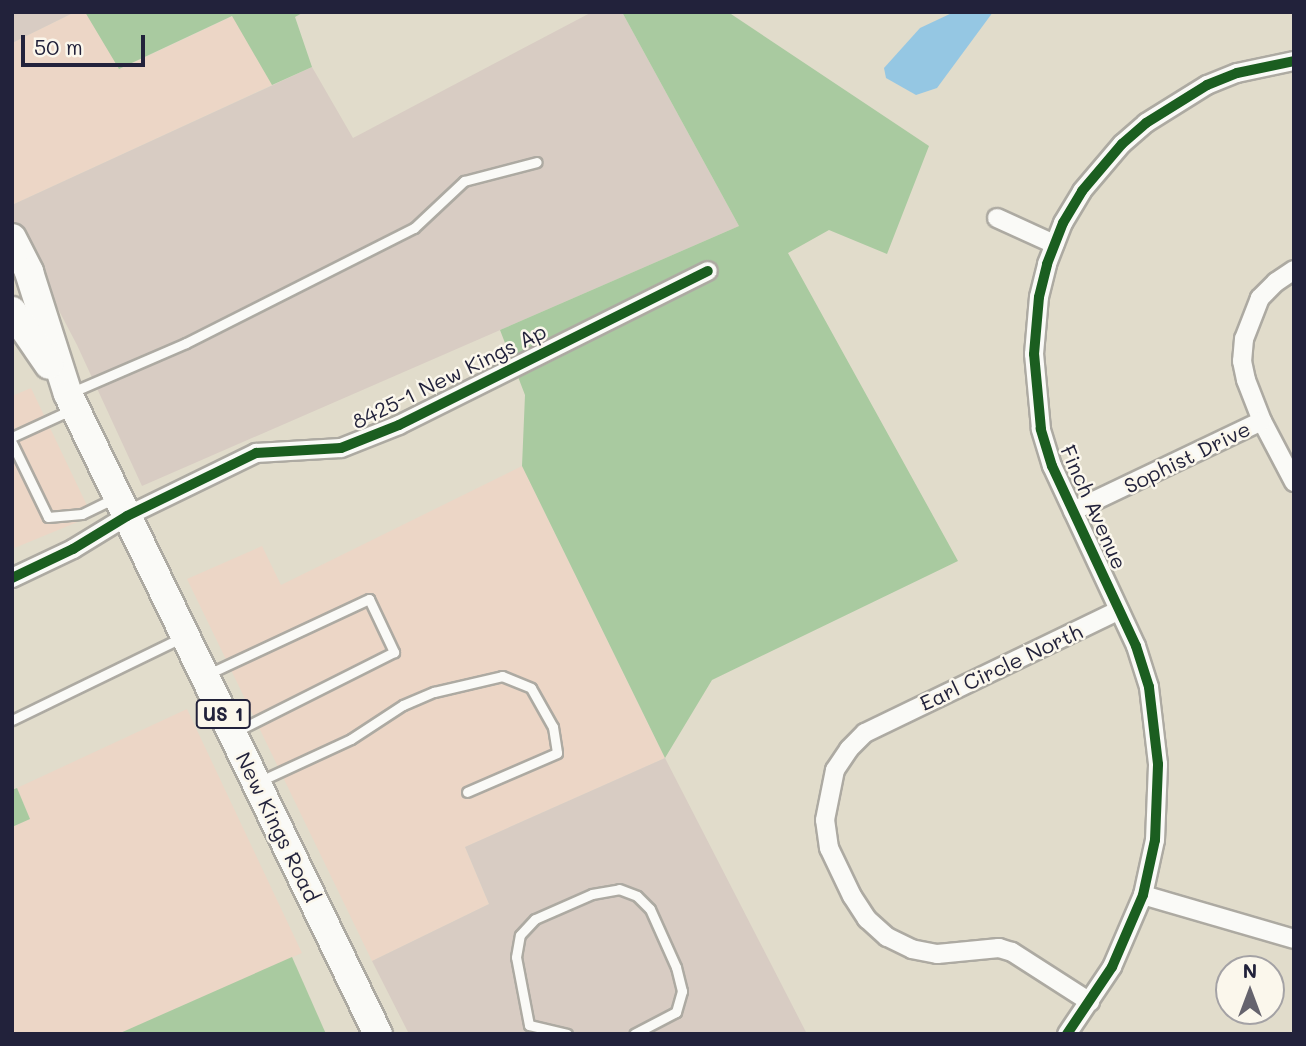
<!DOCTYPE html>
<html>
<head>
<meta charset="utf-8">
<style>
  body { margin:0 }
  #map { position:relative; width:1306px; height:1046px; overflow:hidden; background:#e1dccb; font-family:Mali,sans-serif }
  div>[style] { position:absolute }
  .built>* { inset:0; background:#ecd6c6 }
  .industrial>* { inset:0; background:#d8ccc3 }
  .forest>* { inset:0; background:#a9caa0 }
  .water>* { inset:0; background:#95c7e3 }
  .roads { filter:drop-shadow(2px 0 #adaaa2) drop-shadow(-2px 0 #adaaa2) drop-shadow(0 2px #adaaa2) drop-shadow(0 -2px #adaaa2) }
  .service>* { height:9px; margin:-4.5px; padding:0 4.5px; transform-origin:4.5px; border-radius:4.5px; background:#fafaf7 }
  .minor>* { height:18px; margin:-9px; padding:0 9px; transform-origin:9px; border-radius:9px; background:#fafaf7 }
  .trunk>* { height:28px; margin:-14px; padding:0 14px; transform-origin:14px; border-radius:14px; background:#fafaf7 }
  .cycleway>* { height:10px; margin:-5px; padding:0 5px; transform-origin:5px; border-radius:5px; background:#1b5e20 }
  span { translate:-50% -50%; white-space:nowrap; text-align:center; line-height:1.15; -webkit-text-stroke:5px #fbf7ec; paint-order:stroke }
  .shield-label span { padding:2px 5px; background:#fbf7ec; border:2px solid; border-radius:5px; -webkit-text-stroke-width:0 }
  .shield-label { font-size:19px; color:#22223b; font-weight:700 }
  .street-label { font-size:21px; color:#22223b }
  .frame { position:absolute; inset:0; border:14px solid #22223b; pointer-events:none }
  .north { position:absolute; left:1215px; top:955px; width:70px; height:70px; box-sizing:border-box; background:#fbf7ec; border:2px solid #a4a2a5; border-radius:50%; rotate:0deg; font-size:19px; font-weight:700; line-height:28px; text-align:center; color:#22223b }
  .north::after { content:''; display:block; margin:auto; width:24px; height:32px; background:#65636d; clip-path:polygon(50% 0,100% 100%,50% 72%,0 100%) }
  .scale { position:absolute; left:21px; top:35px; width:124px; height:32px; box-sizing:border-box; border:4px solid #22223b; border-top:0; padding-left:9px; font-size:21px; line-height:24px; white-space:nowrap; color:#22223b; -webkit-text-stroke:5px #fbf7ec; paint-order:stroke }
</style>
</head>
<body>
<div id="map">
  <div class="built">
    <div style="clip-path:polygon(75px 12px,85px 12px,120px 69px,233px 16px,272px 85px,12px 205px,12px 43px)"></div>
    <div style="clip-path:polygon(31px 388px,92px 516px,12px 549px,12px 396px)"></div>
    <div style="clip-path:polygon(522px 466px,665px 758px,465px 847px,489px 904px,372px 961px,187px 579px,262px 546px,281px 585px)"></div>
    <div style="clip-path:polygon(187px 709px,302px 953px,118px 1034px,12px 1034px,12px 827px,30px 819px,17px 788px)"></div>
  </div>
  <div class="industrial">
    <div style="clip-path:polygon(12px 12px,75px 12px,12px 43px)"></div>
    <div style="clip-path:polygon(592px 12px,622px 12px,739px 226px,142px 486px,77px 345px,12px 221px,12px 205px,312px 67px,353px 138px)"></div>
    <div style="clip-path:polygon(665px 758px,807px 1034px,409px 1034px,372px 961px,489px 904px,465px 847px)"></div>
  </div>
  <div class="forest">
    <div style="clip-path:polygon(85px 12px,304px 12px,295px 17px,312px 67px,272px 85px,232px 16px,119px 69px)"></div>
    <div style="clip-path:polygon(622px 12px,728px 12px,929px 146px,887px 254px,829px 230px,788px 253px,958px 561px,712px 680px,665px 758px,522px 466px,525px 395px,500px 330px,739px 226px)"></div>
    <div style="clip-path:polygon(17px 788px,30px 819px,12px 827px,12px 790px)"></div>
    <div style="clip-path:polygon(292px 957px,326px 1034px,118px 1034px)"></div>
  </div>
  <div class="water">
    <div style="clip-path:polygon(954px 12px,993px 12px,937px 88px,916px 95px,886px 78px,884px 68px,920px 28px)"></div>
  </div>
  <div class="roads">
    <div class="service">
      <div style="left:70px;top:393px;width:126px;rotate:-23.3deg"></div>
      <div style="left:186px;top:343px;width:255px;rotate:-26.8deg"></div>
      <div style="left:414px;top:228px;width:69px;rotate:-43.2deg"></div>
      <div style="left:464px;top:181px;width:75px;rotate:-14.6deg"></div>
      <div style="left:12px;top:437px;width:65px;rotate:-24.6deg"></div>
      <div style="left:12px;top:443px;width:82px;rotate:64.1deg"></div>
      <div style="left:48px;top:517px;width:34px;rotate:-5deg"></div>
      <div style="left:82px;top:514px;width:34px;rotate:-26deg"></div>
      <div style="left:206px;top:675px;width:180px;rotate:-25deg"></div>
      <div style="left:369px;top:599px;width:59px;rotate:64.7deg"></div>
      <div style="left:394px;top:652px;width:178px;rotate:153.3deg"></div>
      <div style="left:12px;top:720px;width:188px;rotate:-25.9deg"></div>
      <div style="left:258px;top:782px;width:102px;rotate:-24.8deg"></div>
      <div style="left:351px;top:739px;width:62px;rotate:-33.2deg"></div>
      <div style="left:403px;top:705px;width:34px;rotate:-23deg"></div>
      <div style="left:434px;top:692px;width:70px;rotate:-13.2deg"></div>
      <div style="left:502px;top:676px;width:31px;rotate:22deg"></div>
      <div style="left:531px;top:688px;width:45px;rotate:60.6deg"></div>
      <div style="left:553px;top:727px;width:26px;rotate:81deg"></div>
      <div style="left:557px;top:753px;width:98px;rotate:156.6deg"></div>
      <div style="left:529px;top:1025px;width:69px;rotate:-100.8deg"></div>
      <div style="left:516px;top:957px;width:22px;rotate:-80deg"></div>
      <div style="left:520px;top:935px;width:22px;rotate:-47deg"></div>
      <div style="left:535px;top:919px;width:62px;rotate:-23.7deg"></div>
      <div style="left:592px;top:894px;width:27px;rotate:-10deg"></div>
      <div style="left:619px;top:889px;width:19px;rotate:21deg"></div>
      <div style="left:637px;top:896px;width:18px;rotate:45deg"></div>
      <div style="left:650px;top:909px;width:64px;rotate:65.9deg"></div>
      <div style="left:676px;top:967px;width:25px;rotate:76deg"></div>
      <div style="left:682px;top:991px;width:22px;rotate:106deg"></div>
      <div style="left:676px;top:1012px;width:47px;rotate:152.4deg"></div>
      <div style="left:529px;top:1025px;width:39px;rotate:13deg"></div>
    </div>
    <div class="minor">
      <div style="left:997px;top:218px;width:63px;rotate:24.5deg"></div>
      <div style="left:1294px;top:270px;width:22px;rotate:146deg"></div>
      <div style="left:1276px;top:282px;width:23px;rotate:135deg"></div>
      <div style="left:1260px;top:298px;width:44px;rotate:111.3deg"></div>
      <div style="left:1244px;top:339px;width:22px;rotate:95deg"></div>
      <div style="left:1242px;top:361px;width:19px;rotate:78deg"></div>
      <div style="left:1246px;top:380px;width:44px;rotate:68.7deg"></div>
      <div style="left:1262px;top:421px;width:69px;rotate:62.3deg"></div>
      <div style="left:1073px;top:511px;width:209px;rotate:-25.5deg"></div>
      <div style="left:12px;top:578px;width:68px;rotate:-25.4deg"></div>
      <div style="left:73px;top:549px;width:63px;rotate:-31.4deg"></div>
      <div style="left:127px;top:516px;width:144px;rotate:-26deg"></div>
      <div style="left:256px;top:453px;width:85px;rotate:-3.4deg"></div>
      <div style="left:341px;top:448px;width:62px;rotate:-21.6deg"></div>
      <div style="left:399px;top:425px;width:345px;rotate:-26.5deg"></div>
      <div style="left:1143px;top:895px;width:157px;rotate:16.2deg"></div>
      <div style="left:1090px;top:1002px;width:93px;rotate:-147.3deg"></div>
      <div style="left:1012px;top:952px;width:14px;rotate:-163deg"></div>
      <div style="left:999px;top:948px;width:62px;rotate:174.5deg"></div>
      <div style="left:937px;top:954px;width:25px;rotate:-169deg"></div>
      <div style="left:912px;top:949px;width:28px;rotate:-154deg"></div>
      <div style="left:887px;top:937px;width:27px;rotate:-138deg"></div>
      <div style="left:867px;top:919px;width:27px;rotate:-123deg"></div>
      <div style="left:852px;top:896px;width:53px;rotate:-115.6deg"></div>
      <div style="left:829px;top:848px;width:28px;rotate:-98deg"></div>
      <div style="left:825px;top:820px;width:51px;rotate:-78.7deg"></div>
      <div style="left:835px;top:770px;width:25px;rotate:-56deg"></div>
      <div style="left:849px;top:749px;width:23px;rotate:-45deg"></div>
      <div style="left:865px;top:733px;width:282px;rotate:-25.8deg"></div>
      <div style="left:1067px;top:1034px;width:81px;rotate:-56.1deg"></div>
      <div style="left:1112px;top:967px;width:78px;rotate:-66.7deg"></div>
      <div style="left:1143px;top:895px;width:56px;rotate:-77.7deg"></div>
      <div style="left:1155px;top:840px;width:76px;rotate:-87.7deg"></div>
      <div style="left:1158px;top:764px;width:78px;rotate:-96.7deg"></div>
      <div style="left:1149px;top:687px;width:43px;rotate:-107.6deg"></div>
      <div style="left:1136px;top:646px;width:199px;rotate:-115deg"></div>
      <div style="left:1052px;top:466px;width:39px;rotate:-107deg"></div>
      <div style="left:1041px;top:429px;width:75px;rotate:-95.3deg"></div>
      <div style="left:1034px;top:354px;width:57px;rotate:-85deg"></div>
      <div style="left:1039px;top:297px;width:34px;rotate:-76deg"></div>
      <div style="left:1047px;top:264px;width:44px;rotate:-68.7deg"></div>
      <div style="left:1063px;top:223px;width:37px;rotate:-59deg"></div>
      <div style="left:1082px;top:191px;width:62px;rotate:-49.6deg"></div>
      <div style="left:1122px;top:144px;width:32px;rotate:-41deg"></div>
      <div style="left:1146px;top:123px;width:72px;rotate:-31.9deg"></div>
      <div style="left:1207px;top:85px;width:32px;rotate:-22deg"></div>
      <div style="left:1237px;top:73px;width:58px;rotate:-11.9deg"></div>
    </div>
    <div class="trunk">
      <div style="left:12px;top:238px;width:38px;rotate:63deg"></div>
      <div style="left:29px;top:272px;width:128px;rotate:72.3deg"></div>
      <div style="left:68px;top:394px;width:711px;rotate:64.16deg"></div>
      <div style="left:12px;top:311px;width:65px;rotate:55.6deg"></div>
    </div>
  </div>
  <div class="cycleway">
    <div style="left:12px;top:578px;width:68px;rotate:-25.4deg"></div>
    <div style="left:73px;top:549px;width:63px;rotate:-31.4deg"></div>
    <div style="left:127px;top:516px;width:144px;rotate:-26deg"></div>
    <div style="left:256px;top:453px;width:85px;rotate:-3.4deg"></div>
    <div style="left:341px;top:448px;width:62px;rotate:-21.6deg"></div>
    <div style="left:399px;top:425px;width:345px;rotate:-26.5deg"></div>
    <div style="left:1067px;top:1034px;width:81px;rotate:-56.1deg"></div>
    <div style="left:1112px;top:967px;width:78px;rotate:-66.7deg"></div>
    <div style="left:1143px;top:895px;width:56px;rotate:-77.7deg"></div>
    <div style="left:1155px;top:840px;width:76px;rotate:-87.7deg"></div>
    <div style="left:1158px;top:764px;width:78px;rotate:-96.7deg"></div>
    <div style="left:1149px;top:687px;width:43px;rotate:-107.6deg"></div>
    <div style="left:1136px;top:646px;width:199px;rotate:-115deg"></div>
    <div style="left:1052px;top:466px;width:39px;rotate:-107deg"></div>
    <div style="left:1041px;top:429px;width:75px;rotate:-95.3deg"></div>
    <div style="left:1034px;top:354px;width:57px;rotate:-85deg"></div>
    <div style="left:1039px;top:297px;width:34px;rotate:-76deg"></div>
    <div style="left:1047px;top:264px;width:44px;rotate:-68.7deg"></div>
    <div style="left:1063px;top:223px;width:37px;rotate:-59deg"></div>
    <div style="left:1082px;top:191px;width:62px;rotate:-49.6deg"></div>
    <div style="left:1122px;top:144px;width:32px;rotate:-41deg"></div>
    <div style="left:1146px;top:123px;width:72px;rotate:-31.9deg"></div>
    <div style="left:1207px;top:85px;width:32px;rotate:-22deg"></div>
    <div style="left:1237px;top:73px;width:58px;rotate:-11.9deg"></div>
  </div>
  <div class="shield-label">
    <span style="left:223px;top:714px">US 1</span>
  </div>
  <div class="street-label">
    <span style="left:449px;top:376px;rotate:-26deg">8425-1 New Kings Ap</span>
    <span style="left:1187px;top:457px;rotate:-26deg">Sophist Drive</span>
    <span style="left:1094px;top:507px;rotate:66deg">Finch Avenue</span>
    <span style="left:1001px;top:667px;rotate:-25deg">Earl Circle North</span>
    <span style="left:278px;top:827px;rotate:64deg">New Kings Road</span>
  </div>
  <div class="frame"></div>
  <div class="north">N</div>
  <div class="scale">50 m</div>
</div>
</body>
</html>
